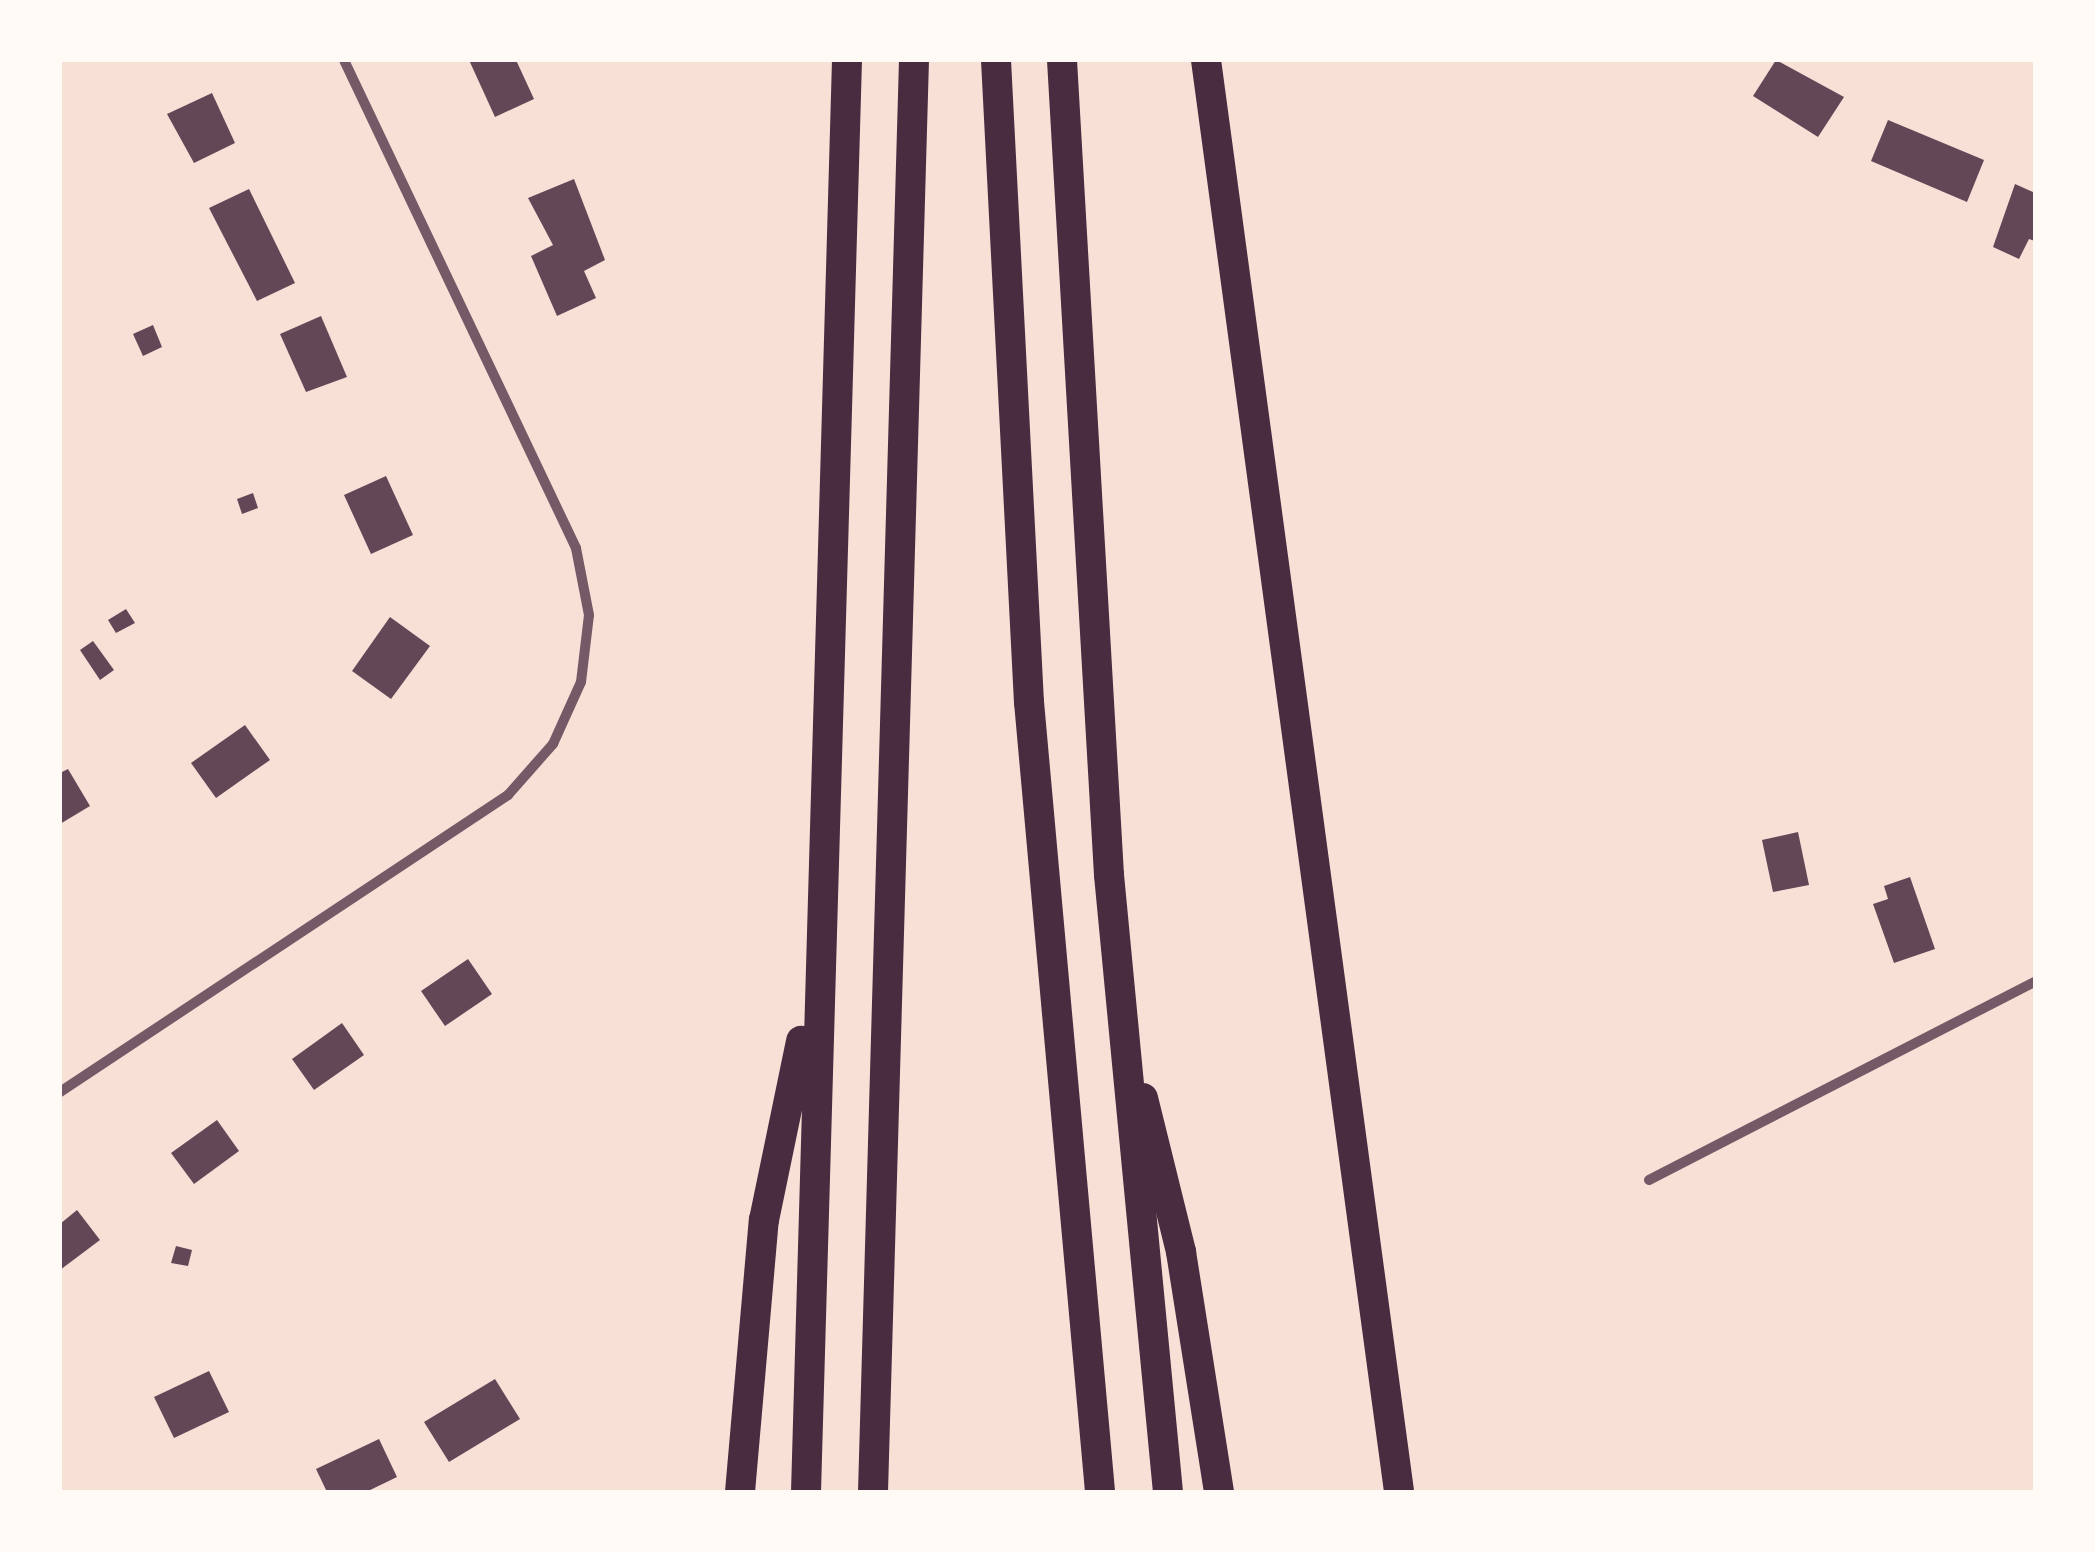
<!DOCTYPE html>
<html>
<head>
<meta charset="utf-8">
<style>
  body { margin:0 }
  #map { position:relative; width:2095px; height:1552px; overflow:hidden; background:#f7e1d7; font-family:"Crimson Pro",serif }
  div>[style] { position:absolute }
  .building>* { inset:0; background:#644757 }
  .minor>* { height:10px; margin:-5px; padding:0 5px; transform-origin:5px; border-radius:5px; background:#755966 }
  .motorway>* { height:30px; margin:-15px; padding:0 15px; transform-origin:15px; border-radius:15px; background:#4a2c40 }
  span { translate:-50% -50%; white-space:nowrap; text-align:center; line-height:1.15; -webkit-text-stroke:10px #fffaf5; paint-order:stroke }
  .frame { position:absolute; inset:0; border:62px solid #fffaf5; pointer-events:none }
</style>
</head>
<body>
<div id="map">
  <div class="building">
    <div style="clip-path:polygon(469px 60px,516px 60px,534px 99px,495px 117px)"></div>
    <div style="clip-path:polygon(1776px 60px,1844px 97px,1818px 137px,1753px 96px)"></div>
    <div style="clip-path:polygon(212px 93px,235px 143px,194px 163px,167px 114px)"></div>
    <div style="clip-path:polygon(1888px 120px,1984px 160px,1967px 202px,1871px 161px)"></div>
    <div style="clip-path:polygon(574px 179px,605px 260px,584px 271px,596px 298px,557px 316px,531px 256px,553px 245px,528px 198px)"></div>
    <div style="clip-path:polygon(2015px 184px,2035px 193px,2035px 241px,2029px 239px,2019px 259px,1993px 247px)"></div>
    <div style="clip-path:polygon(249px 189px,295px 283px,257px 301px,209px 208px)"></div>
    <div style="clip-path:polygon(321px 316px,347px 377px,306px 392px,280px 334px)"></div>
    <div style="clip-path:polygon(153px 325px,162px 347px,143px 356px,133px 334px)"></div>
    <div style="clip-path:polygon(386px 476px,413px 535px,371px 554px,344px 495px)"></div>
    <div style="clip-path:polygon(253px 493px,258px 508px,242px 514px,237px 499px)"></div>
    <div style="clip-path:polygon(126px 609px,135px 623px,116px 633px,108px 620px)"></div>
    <div style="clip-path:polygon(390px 617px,430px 646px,391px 699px,352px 671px)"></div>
    <div style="clip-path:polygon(93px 641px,114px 670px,100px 680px,80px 650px)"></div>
    <div style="clip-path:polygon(245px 725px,270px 760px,216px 798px,191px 763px)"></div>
    <div style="clip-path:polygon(68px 769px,90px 806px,60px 824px,60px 773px)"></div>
    <div style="clip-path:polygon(1798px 832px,1809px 885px,1773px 892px,1762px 840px)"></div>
    <div style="clip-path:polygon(1910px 877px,1935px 949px,1894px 963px,1873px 904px,1888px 899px,1884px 886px)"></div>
    <div style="clip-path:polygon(468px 959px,492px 994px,445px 1026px,421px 991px)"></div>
    <div style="clip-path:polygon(342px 1023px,364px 1055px,314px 1090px,292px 1059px)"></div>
    <div style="clip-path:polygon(217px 1120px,239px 1151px,194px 1184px,171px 1153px)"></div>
    <div style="clip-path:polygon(77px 1210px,100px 1240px,60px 1270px,60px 1224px)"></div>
    <div style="clip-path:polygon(176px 1246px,192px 1250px,188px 1266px,171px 1263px)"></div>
    <div style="clip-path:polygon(209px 1371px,229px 1412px,174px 1438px,154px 1397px)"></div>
    <div style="clip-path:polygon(495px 1379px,520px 1419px,449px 1462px,424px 1422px)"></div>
    <div style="clip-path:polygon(379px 1439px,397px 1477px,366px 1492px,327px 1492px,316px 1469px)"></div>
  </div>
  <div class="minor">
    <div style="left:60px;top:1092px;width:538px;rotate:-33.54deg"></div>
    <div style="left:508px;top:795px;width:68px;rotate:-48.6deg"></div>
    <div style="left:553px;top:744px;width:68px;rotate:-65.7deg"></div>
    <div style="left:581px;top:682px;width:67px;rotate:-83.2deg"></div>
    <div style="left:589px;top:615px;width:68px;rotate:-101deg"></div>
    <div style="left:576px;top:548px;width:540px;rotate:-115.43deg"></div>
    <div style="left:1649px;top:1180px;width:434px;rotate:-27.2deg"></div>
  </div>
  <div class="motorway">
    <div style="left:996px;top:60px;width:643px;rotate:87.06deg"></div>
    <div style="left:1029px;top:702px;width:793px;rotate:84.86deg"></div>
    <div style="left:1062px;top:60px;width:816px;rotate:86.7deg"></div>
    <div style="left:1109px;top:875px;width:620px;rotate:84.54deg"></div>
    <div style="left:1206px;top:60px;width:1445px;rotate:82.32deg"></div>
    <div style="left:1143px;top:1098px;width:159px;rotate:76.1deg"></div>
    <div style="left:1181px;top:1252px;width:243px;rotate:81deg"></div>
    <div style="left:740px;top:1492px;width:273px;rotate:-85deg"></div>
    <div style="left:764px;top:1220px;width:183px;rotate:-78.3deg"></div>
    <div style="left:806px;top:1492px;width:1433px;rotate:-88.36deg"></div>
    <div style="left:873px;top:1492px;width:1433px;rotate:-88.36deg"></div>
  </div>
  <div class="frame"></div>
</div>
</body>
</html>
